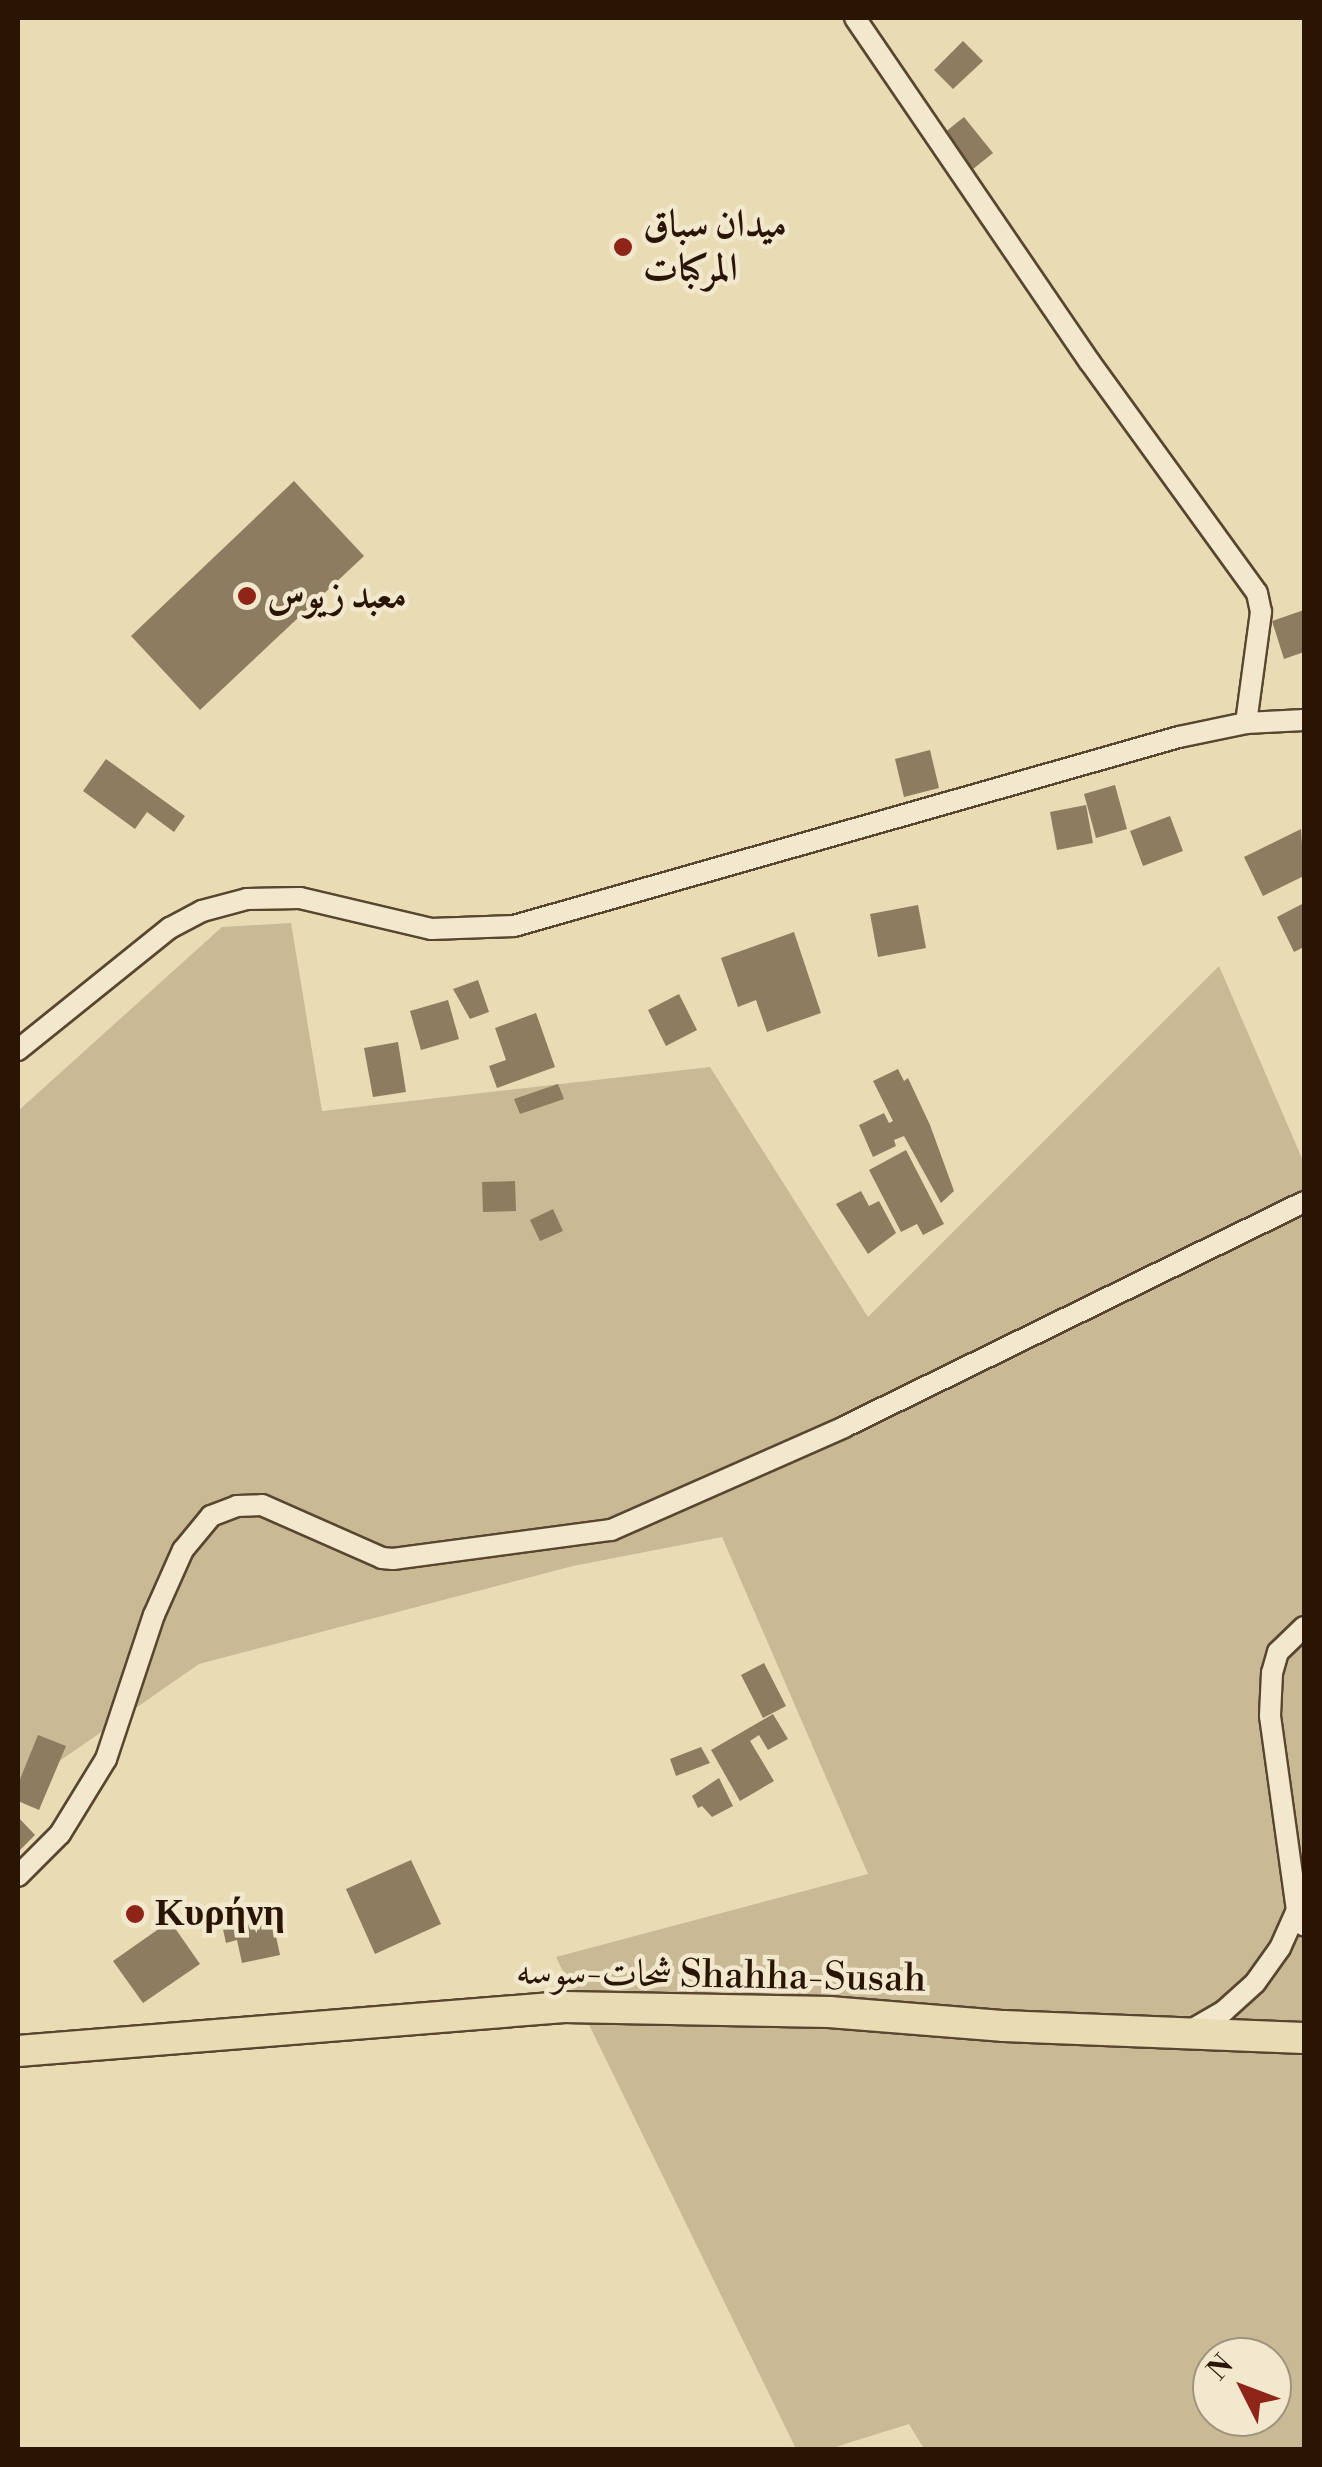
<!DOCTYPE html>
<html>
<head>
<meta charset="utf-8">
<style>
  body { margin:0 }
  #map { position:relative; width:1322px; height:2467px; overflow:hidden; background:#e9dbb3; font-family:"Libre Bodoni",Amiri,serif }
  div>[style] { position:absolute }
  .green>* { inset:0; background:#c9b995 }
  .building>* { inset:0; background:#8d7c5f }
  .roads { filter:drop-shadow(2px 0 #5a4630) drop-shadow(-2px 0 #5a4630) drop-shadow(0 2px #5a4630) drop-shadow(0 -2px #5a4630) }
  .minor>* { height:20px; margin:-10px; padding:0 10px; transform-origin:10px; border-radius:10px; background:#f1e8ce }
  .primary>* { height:30px; margin:-15px; padding:0 15px; transform-origin:15px; border-radius:15px; background:#e9dbb3 }
  .dots>* { width:28px; height:28px; translate:-50% -50%; box-sizing:border-box; border:5px solid #f1e8ce; border-radius:50% }
  span { translate:-50% -50%; white-space:nowrap; text-align:center; line-height:1.15; -webkit-text-stroke:9px #f1e8ce; paint-order:stroke }
  .poi-label { font-size:38px; color:#2a1505; font-weight:700 }
  .left { translate:0 -50%; text-align:left }
  .street-label { font-size:38px; color:#2a1505 }
  .frame { position:absolute; inset:0; border:20px solid #2a1505; pointer-events:none }
  .north { position:absolute; left:1192px; top:2337px; width:100px; height:100px; box-sizing:border-box; background:#f1e8ce; border:2px solid #a1947e; border-radius:50%; rotate:312deg; font-size:28px; font-weight:700; line-height:40px; text-align:center; color:#2a1505 }
  .north::after { content:''; display:block; margin:auto; width:35px; height:45px; background:#8f2418; clip-path:polygon(50% 0,100% 100%,50% 72%,0 100%) }
</style>
</head>
<body>
<div id="map">
  <div class="green">
    <div style="clip-path:polygon(evenodd,291px 923px,322px 1111px,710px 1067px,868px 1317px,1219px 966px,1304px 1163px,1304px 2449px,924px 2449px,909px 2424px,829px 2449px,796px 2449px,556px 1957px,868px 1874px,722px 1537px,573px 1566px,199px 1664px,18px 1790px,18px 1111px,222px 927px,291px 923px,1212px 2357px,1272px 2357px,1272px 2417px,1212px 2417px,1212px 2357px)"></div>
  </div>
  <div class="building">
    <div style="clip-path:polygon(963px 41px,983px 61px,953px 89px,934px 70px)"></div>
    <div style="clip-path:polygon(964px 117px,993px 153px,973px 169px,944px 133px)"></div>
    <div style="clip-path:polygon(294px 481px,364px 556px,200px 710px,131px 636px)"></div>
    <div style="clip-path:polygon(1304px 610px,1304px 652px,1284px 659px,1272px 621px)"></div>
    <div style="clip-path:polygon(930px 750px,939px 788px,904px 797px,895px 759px)"></div>
    <div style="clip-path:polygon(106px 759px,185px 816px,174px 832px,147px 812px,135px 829px,83px 791px)"></div>
    <div style="clip-path:polygon(1115px 785px,1127px 829px,1096px 838px,1084px 794px)"></div>
    <div style="clip-path:polygon(1086px 805px,1093px 843px,1057px 850px,1050px 812px)"></div>
    <div style="clip-path:polygon(1170px 816px,1183px 851px,1143px 866px,1130px 831px)"></div>
    <div style="clip-path:polygon(1301px 829px,1304px 876px,1263px 896px,1244px 857px)"></div>
    <div style="clip-path:polygon(1304px 903px,1304px 947px,1294px 952px,1277px 917px)"></div>
    <div style="clip-path:polygon(918px 905px,926px 948px,878px 957px,870px 914px)"></div>
    <div style="clip-path:polygon(794px 932px,821px 1013px,767px 1032px,756px 1000px,738px 1007px,721px 958px)"></div>
    <div style="clip-path:polygon(478px 980px,489px 1012px,470px 1019px,453px 989px)"></div>
    <div style="clip-path:polygon(679px 994px,697px 1030px,666px 1046px,648px 1010px)"></div>
    <div style="clip-path:polygon(448px 1000px,459px 1039px,421px 1050px,410px 1011px)"></div>
    <div style="clip-path:polygon(536px 1013px,555px 1067px,497px 1088px,489px 1066px,506px 1060px,495px 1028px)"></div>
    <div style="clip-path:polygon(398px 1042px,406px 1092px,373px 1097px,364px 1048px)"></div>
    <div style="clip-path:polygon(898px 1069px,904px 1081px,908px 1078px,930px 1125px,954px 1191px,941px 1203px,904px 1136px,894px 1140px,896px 1146px,873px 1157px,859px 1125px,884px 1113px,889px 1123px,893px 1121px,873px 1081px)"></div>
    <div style="clip-path:polygon(558px 1084px,564px 1099px,520px 1114px,514px 1099px)"></div>
    <div style="clip-path:polygon(906px 1150px,944px 1224px,923px 1235px,917px 1224px,901px 1232px,869px 1170px)"></div>
    <div style="clip-path:polygon(515px 1181px,516px 1211px,483px 1212px,482px 1182px)"></div>
    <div style="clip-path:polygon(861px 1191px,869px 1206px,879px 1201px,896px 1233px,868px 1254px,836px 1204px)"></div>
    <div style="clip-path:polygon(553px 1209px,563px 1231px,540px 1241px,530px 1220px)"></div>
    <div style="clip-path:polygon(764px 1663px,786px 1706px,763px 1718px,741px 1675px)"></div>
    <div style="clip-path:polygon(773px 1714px,788px 1739px,768px 1750px,759px 1735px,750px 1741px,774px 1781px,740px 1801px,711px 1750px)"></div>
    <div style="clip-path:polygon(38px 1735px,66px 1746px,39px 1810px,18px 1801px,18px 1784px)"></div>
    <div style="clip-path:polygon(701px 1747px,710px 1763px,676px 1776px,670px 1759px)"></div>
    <div style="clip-path:polygon(719px 1778px,733px 1806px,712px 1817px,702px 1806px,698px 1808px,692px 1796px)"></div>
    <div style="clip-path:polygon(18px 1817px,35px 1835px,18px 1852px)"></div>
    <div style="clip-path:polygon(411px 1860px,441px 1924px,375px 1954px,346px 1889px)"></div>
    <div style="clip-path:polygon(269px 1904px,280px 1955px,242px 1963px,237px 1940px,226px 1943px,220px 1915px)"></div>
    <div style="clip-path:polygon(170px 1921px,200px 1964px,143px 2003px,113px 1961px)"></div>
  </div>
  <div class="roads">
    <div class="minor">
      <div style="left:855px;top:18px;width:415px;rotate:55.7deg"></div>
      <div style="left:1089px;top:361px;width:286px;rotate:54.1deg"></div>
      <div style="left:1257px;top:593px;width:19px;rotate:78deg"></div>
      <div style="left:1261px;top:612px;width:112px;rotate:97.7deg"></div>
      <div style="left:18px;top:1050px;width:195px;rotate:-38.8deg"></div>
      <div style="left:170px;top:928px;width:36px;rotate:-28deg"></div>
      <div style="left:202px;top:911px;width:47px;rotate:-14.9deg"></div>
      <div style="left:247px;top:899px;width:53px;rotate:-1.1deg"></div>
      <div style="left:300px;top:898px;width:135px;rotate:13.3deg"></div>
      <div style="left:431px;top:929px;width:83px;rotate:-2.1deg"></div>
      <div style="left:514px;top:926px;width:691px;rotate:-15.87deg"></div>
      <div style="left:1179px;top:737px;width:68px;rotate:-11.8deg"></div>
      <div style="left:1246px;top:723px;width:58px;rotate:-3deg"></div>
      <div style="left:1304px;top:1627px;width:36px;rotate:136deg"></div>
      <div style="left:1278px;top:1652px;width:22px;rotate:106deg"></div>
      <div style="left:1272px;top:1673px;width:43px;rotate:92.7deg"></div>
      <div style="left:1270px;top:1716px;width:196px;rotate:82.1deg"></div>
      <div style="left:1297px;top:1910px;width:17px;rotate:66deg"></div>
      <div style="left:18px;top:1876px;width:59px;rotate:-45deg"></div>
      <div style="left:60px;top:1834px;width:88px;rotate:-58.5deg"></div>
      <div style="left:106px;top:1759px;width:152px;rotate:-71.6deg"></div>
      <div style="left:154px;top:1615px;width:71px;rotate:-66deg"></div>
      <div style="left:183px;top:1550px;width:44px;rotate:-50.5deg"></div>
      <div style="left:211px;top:1516px;width:28px;rotate:-21deg"></div>
      <div style="left:237px;top:1506px;width:25px;rotate:-2deg"></div>
      <div style="left:262px;top:1505px;width:131px;rotate:23.8deg"></div>
      <div style="left:382px;top:1558px;width:11px;rotate:5deg"></div>
      <div style="left:393px;top:1559px;width:220px;rotate:-7.6deg"></div>
      <div style="left:611px;top:1530px;width:255px;rotate:-23.8deg"></div>
      <div style="left:844px;top:1427px;width:512px;rotate:-26.06deg"></div>
      <div style="left:1188px;top:2032px;width:42px;rotate:-30.3deg"></div>
      <div style="left:1224px;top:2011px;width:42px;rotate:-42.1deg"></div>
      <div style="left:1255px;top:1983px;width:43px;rotate:-54.5deg"></div>
      <div style="left:1280px;top:1948px;width:42px;rotate:-65.9deg"></div>
    </div>
    <div class="primary">
      <div style="left:18px;top:2051px;width:548px;rotate:-4.61deg"></div>
      <div style="left:564px;top:2007px;width:265px;rotate:1.1deg"></div>
      <div style="left:829px;top:2012px;width:176px;rotate:4.6deg"></div>
      <div style="left:1004px;top:2026px;width:300px;rotate:2.3deg"></div>
    </div>
  </div>
  <div class="dots">
    <div style="left:623px;top:247px;background:#8f2418"></div>
    <div style="left:247px;top:596px;background:#8f2418"></div>
    <div style="left:135px;top:1914px;background:#8f2418"></div>
  </div>
  <div class="poi-label">
    <span class="left" style="left:643px;top:247px">ميدان سباق<br>المركبات</span>
    <span class="left" style="left:267px;top:596px">معبد زيوس</span>
    <span class="left" style="left:155px;top:1914px">Κυρήνη</span>
  </div>
  <div class="street-label">
    <span style="left:721px;top:1976px;rotate:1deg">شحات-سوسه Shahha-Susah</span>
  </div>
  <div class="frame"></div>
  <div class="north">N</div>
</div>
</body>
</html>
